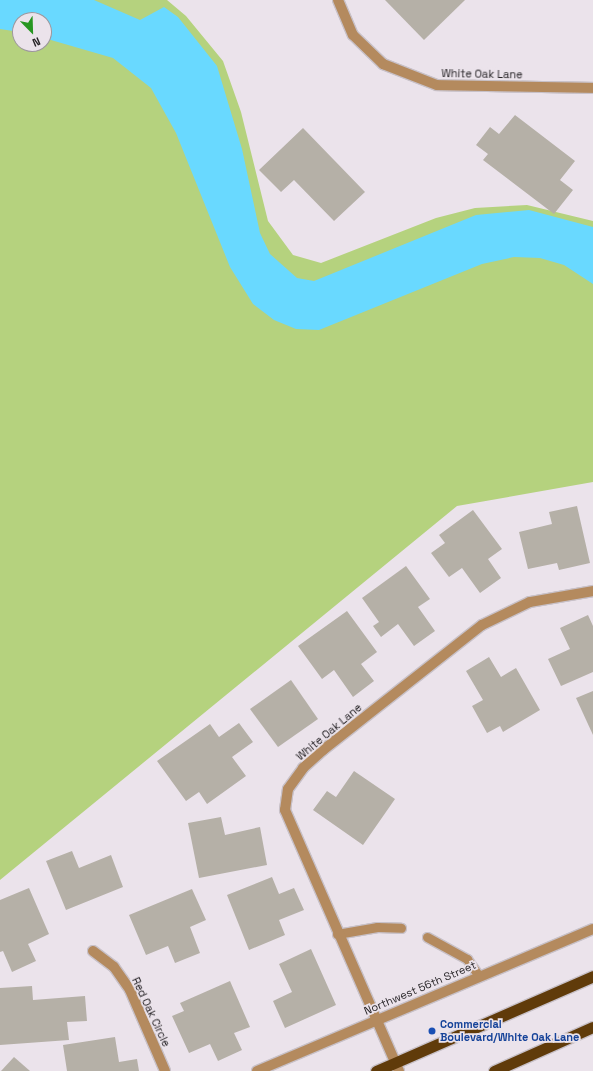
<!DOCTYPE html>
<html>
<head>
<meta charset="utf-8">
<style>
  body { margin:0 }
  #map { position:relative; width:593px; height:1071px; overflow:hidden; background:#ebe3eb; font-family:"Space Grotesk",sans-serif }
  div>[style] { position:absolute }
  .green>* { inset:0; background:#b5d27e }
  .water>* { inset:0; background:#69d9ff }
  .building>* { inset:0; background:#b5b0a7 }
  .roads { filter:drop-shadow(1px 0 #c8c1c8) drop-shadow(-1px 0 #c8c1c8) drop-shadow(0 1px #c8c1c8) drop-shadow(0 -1px #c8c1c8) }
  .service>* { height:9px; margin:-4.5px; padding:0 4.5px; transform-origin:4.5px; border-radius:4.5px; background:#b48a5e }
  .minor>* { height:10px; margin:-5px; padding:0 5px; transform-origin:5px; border-radius:5px; background:#b48a5e }
  .trunk>* { height:11px; margin:-5.5px; padding:0 5.5px; transform-origin:5.5px; border-radius:5.5px; background:#603b0a }
  .dots>* { width:11px; height:11px; translate:-50% -50%; box-sizing:border-box; border:2px solid #ebe3eb; border-radius:50% }
  span { translate:-50% -50%; white-space:nowrap; text-align:center; line-height:1.15; -webkit-text-stroke:3.5px #ebe3eb; paint-order:stroke }
  .street-label { font-size:11px; color:#272427 }
  .transit-label { font-size:11px; color:#164399; font-weight:700 }
  .left { translate:0 -50%; text-align:left }
  .north { position:absolute; left:12px; top:12px; width:40px; height:40px; box-sizing:border-box; background:#ebe3eb; border:1px solid #9d979d; border-radius:50%; rotate:157deg; font-size:11px; font-weight:700; line-height:16px; text-align:center; color:#272427 }
  .north::after { content:''; display:block; margin:auto; width:14px; height:18px; background:#279621; clip-path:polygon(50% 0,100% 100%,50% 72%,0 100%) }
</style>
</head>
<body>
<div id="map">
  <div class="green">
    <div style="clip-path:polygon(evenodd,0 0,167px 0,186px 16px,223px 61px,241px 112px,268px 221px,293px 255px,321px 263px,436px 218px,475px 208px,527px 205px,593px 221px,593px 482px,457px 506px,0 880px,0 0,20px 20px,44px 20px,44px 44px,20px 44px,20px 20px)"></div>
  </div>
  <div class="water">
    <div style="clip-path:polygon(0 0,94px 0,140px 20px,164px 7px,178px 17px,217px 66px,242px 149px,260px 233px,270px 254px,297px 278px,314px 281px,476px 215px,529px 210px,593px 227px,593px 284px,564px 265px,540px 258px,514px 257px,482px 264px,319px 330px,296px 329px,274px 320px,253px 304px,230px 267px,176px 133px,151px 88px,113px 58px,44px 38px,44px 20px,20px 20px,20px 32px,0 29px)"></div>
  </div>
  <div class="building">
    <div style="clip-path:polygon(385px 0,465px 0,424px 40px)"></div>
    <div style="clip-path:polygon(515px 115px,575px 161px,560px 180px,573px 190px,554px 214px,483px 160px,488px 154px,476px 145px,490px 127px,499px 134px)"></div>
    <div style="clip-path:polygon(303px 128px,365px 192px,334px 221px,294px 180px,281px 192px,259px 170px)"></div>
    <div style="clip-path:polygon(577px 506px,590px 563px,559px 570px,557px 563px,528px 569px,519px 532px,552px 524px,549px 512px)"></div>
    <div style="clip-path:polygon(473px 510px,502px 549px,488px 559px,501px 578px,480px 593px,462px 568px,449px 577px,431px 553px,445px 543px,439px 535px)"></div>
    <div style="clip-path:polygon(406px 566px,430px 599px,418px 607px,435px 631px,414px 646px,398px 624px,381px 637px,373px 626px,379px 622px,362px 598px)"></div>
    <div style="clip-path:polygon(347px 611px,377px 652px,361px 664px,374px 681px,353px 697px,334px 670px,322px 679px,298px 646px)"></div>
    <div style="clip-path:polygon(588px 615px,593px 626px,593px 672px,561px 686px,548px 659px,570px 649px,560px 628px)"></div>
    <div style="clip-path:polygon(489px 657px,501px 677px,516px 668px,540px 710px,503px 732px,500px 726px,487px 733px,472px 706px,483px 700px,466px 671px)"></div>
    <div style="clip-path:polygon(291px 680px,318px 719px,278px 747px,250px 709px)"></div>
    <div style="clip-path:polygon(593px 691px,593px 735px,576px 698px)"></div>
    <div style="clip-path:polygon(239px 723px,253px 742px,232px 757px,246px 776px,207px 804px,199px 792px,186px 801px,157px 761px,210px 724px,219px 737px)"></div>
    <div style="clip-path:polygon(354px 771px,395px 799px,363px 845px,313px 810px,327px 791px,336px 797px)"></div>
    <div style="clip-path:polygon(221px 817px,225px 835px,260px 827px,267px 865px,199px 878px,188px 823px)"></div>
    <div style="clip-path:polygon(72px 851px,79px 868px,111px 855px,123px 887px,66px 910px,46px 861px)"></div>
    <div style="clip-path:polygon(272px 877px,279px 894px,294px 888px,304px 910px,279px 920px,285px 935px,249px 950px,227px 895px)"></div>
    <div style="clip-path:polygon(29px 888px,49px 934px,28px 944px,36px 961px,12px 972px,3px 951px,0 952px,0 900px)"></div>
    <div style="clip-path:polygon(192px 889px,206px 920px,190px 927px,200px 953px,175px 963px,168px 946px,146px 955px,129px 915px)"></div>
    <div style="clip-path:polygon(311px 949px,336px 1005px,285px 1028px,273px 1001px,292px 992px,279px 964px)"></div>
    <div style="clip-path:polygon(230px 981px,250px 1027px,234px 1033px,242px 1050px,218px 1061px,210px 1044px,189px 1053px,172px 1016px,184px 1011px,180px 1003px)"></div>
    <div style="clip-path:polygon(32px 986px,33px 1000px,85px 996px,87px 1021px,67px 1022px,69px 1040px,0 1045px,0 988px)"></div>
    <div style="clip-path:polygon(115px 1037px,119px 1062px,137px 1059px,139px 1071px,67px 1071px,63px 1045px)"></div>
    <div style="clip-path:polygon(14px 1057px,30px 1071px,1px 1071px)"></div>
  </div>
  <div class="roads">
    <div class="service">
      <div style="left:337px;top:934px;width:41px;rotate:-9.9deg"></div>
      <div style="left:377px;top:927px;width:24px;rotate:2deg"></div>
      <div style="left:427px;top:937px;width:46px;rotate:28.8deg"></div>
      <div style="left:467px;top:959px;width:21px;rotate:55deg"></div>
    </div>
    <div class="minor">
      <div style="left:338px;top:0;width:38px;rotate:67deg"></div>
      <div style="left:353px;top:35px;width:42px;rotate:44deg"></div>
      <div style="left:383px;top:64px;width:58px;rotate:21.3deg"></div>
      <div style="left:437px;top:85px;width:156px;rotate:1.1deg"></div>
      <div style="left:93px;top:951px;width:26px;rotate:37deg"></div>
      <div style="left:114px;top:967px;width:28px;rotate:55deg"></div>
      <div style="left:130px;top:990px;width:88px;rotate:66.6deg"></div>
      <div style="left:257px;top:1071px;width:365px;rotate:-22.9deg"></div>
      <div style="left:399px;top:1071px;width:285px;rotate:-113.6deg"></div>
      <div style="left:285px;top:810px;width:21px;rotate:-82deg"></div>
      <div style="left:288px;top:789px;width:26px;rotate:-54deg"></div>
      <div style="left:303px;top:768px;width:27px;rotate:-42deg"></div>
      <div style="left:323px;top:750px;width:202px;rotate:-38.2deg"></div>
      <div style="left:482px;top:625px;width:53px;rotate:-25.6deg"></div>
      <div style="left:530px;top:602px;width:64px;rotate:-9.9deg"></div>
    </div>
    <div class="trunk">
      <div style="left:376px;top:1071px;width:237px;rotate:-23.6deg"></div>
      <div style="left:494px;top:1071px;width:108px;rotate:-24deg"></div>
    </div>
  </div>
  <div class="dots">
    <div style="left:432px;top:1031px;background:#1a4fb4"></div>
  </div>
  <div class="street-label">
    <span style="left:482px;top:74px;rotate:1deg">White Oak Lane</span>
    <span style="left:329px;top:732px;rotate:-40deg">White Oak Lane</span>
    <span style="left:420px;top:988px;rotate:-23deg">Northwest 56th Street</span>
    <span style="left:151px;top:1012px;rotate:65deg">Red Oak Circle</span>
  </div>
  <div class="transit-label">
    <span class="left" style="left:440px;top:1031px">Commercial<br>Boulevard/White Oak Lane</span>
  </div>
  <div class="north">N</div>
</div>
</body>
</html>
